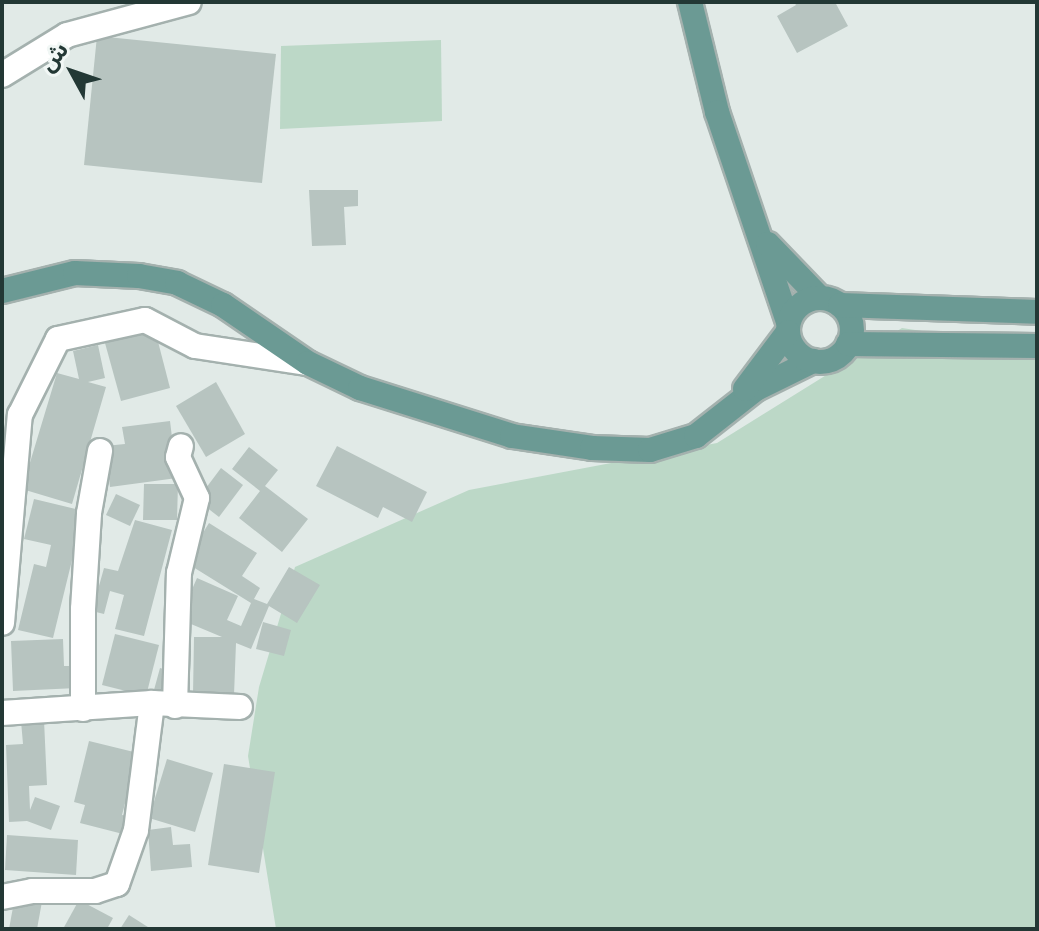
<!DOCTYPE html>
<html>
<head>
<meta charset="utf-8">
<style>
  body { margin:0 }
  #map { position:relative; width:1039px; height:931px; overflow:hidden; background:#e1eae7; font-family:"Golos Text","Noto Sans Arabic",sans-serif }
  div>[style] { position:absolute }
  .green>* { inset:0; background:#bcd8c7 }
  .building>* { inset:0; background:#b7c4c0 }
  .roads { filter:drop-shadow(2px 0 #a4b1ae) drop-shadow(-2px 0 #a4b1ae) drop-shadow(0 2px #a4b1ae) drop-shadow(0 -2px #a4b1ae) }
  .minor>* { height:24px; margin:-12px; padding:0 12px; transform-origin:12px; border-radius:12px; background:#fff }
  .major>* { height:24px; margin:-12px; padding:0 12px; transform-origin:12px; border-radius:12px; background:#6b9a94 }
  .major>.ring { margin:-12px; padding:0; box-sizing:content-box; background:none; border:24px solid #6b9a94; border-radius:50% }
  span { translate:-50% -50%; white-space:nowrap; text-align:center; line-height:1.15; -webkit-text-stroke:6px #f1f7f5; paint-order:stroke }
  .frame { position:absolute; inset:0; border:4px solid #233835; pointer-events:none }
  .north { position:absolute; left:32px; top:32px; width:80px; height:80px; -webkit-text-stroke:6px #f1f7f5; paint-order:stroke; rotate:310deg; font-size:22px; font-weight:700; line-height:32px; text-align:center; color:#233835 }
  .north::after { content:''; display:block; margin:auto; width:28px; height:36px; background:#233835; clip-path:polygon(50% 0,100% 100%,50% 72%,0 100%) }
</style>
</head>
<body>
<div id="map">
  <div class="green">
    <div style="clip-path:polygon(441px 40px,442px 121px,280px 129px,281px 46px)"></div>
    <div style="clip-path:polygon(902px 328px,1021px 346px,1037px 343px,1037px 929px,276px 929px,248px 756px,259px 687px,295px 567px,469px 490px,717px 443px)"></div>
  </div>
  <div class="building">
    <div style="clip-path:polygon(794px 2px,835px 2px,848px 26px,797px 53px,777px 16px,796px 5px)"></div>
    <div style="clip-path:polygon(97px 36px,276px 54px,262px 183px,84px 165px)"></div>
    <div style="clip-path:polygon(309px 190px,358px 190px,358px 206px,344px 207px,346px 245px,312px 246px)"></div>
    <div style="clip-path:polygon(155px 330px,170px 388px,121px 401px,105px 343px)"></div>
    <div style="clip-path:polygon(98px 345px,105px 378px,88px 382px,106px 387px,72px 504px,22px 489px,57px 373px,79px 379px,73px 351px)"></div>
    <div style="clip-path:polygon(216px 382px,245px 434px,206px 457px,176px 406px)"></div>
    <div style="clip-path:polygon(170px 421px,177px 478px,110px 487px,105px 446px,125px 444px,122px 427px)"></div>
    <div style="clip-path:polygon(337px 446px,427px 492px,412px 522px,383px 507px,378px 518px,316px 486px)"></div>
    <div style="clip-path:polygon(249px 447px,278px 470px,265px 486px,308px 519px,282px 552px,239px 518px,260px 491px,232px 469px)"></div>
    <div style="clip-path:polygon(221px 468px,243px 485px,219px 517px,197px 500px)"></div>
    <div style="clip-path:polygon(144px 484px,178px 484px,177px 520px,143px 520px)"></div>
    <div style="clip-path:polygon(116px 494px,140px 505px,130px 526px,106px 515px)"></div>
    <div style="clip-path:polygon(34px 499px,84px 511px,53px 638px,18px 630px,34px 564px,46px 567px,51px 545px,24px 539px)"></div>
    <div style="clip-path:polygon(135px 520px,172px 530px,144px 636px,115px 629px,124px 595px,110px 591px,104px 614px,92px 611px,104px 568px,118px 571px)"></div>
    <div style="clip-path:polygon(209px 523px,257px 553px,242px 576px,260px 588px,254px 599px,267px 604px,289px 567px,320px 585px,297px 623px,269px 606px,251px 649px,236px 643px,234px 695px,193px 694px,194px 637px,222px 637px,179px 619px,197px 578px,238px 596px,227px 620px,241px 626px,251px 603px,185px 562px)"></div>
    <div style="clip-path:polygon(263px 622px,291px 630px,284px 656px,256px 649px)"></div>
    <div style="clip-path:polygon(115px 634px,159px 645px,146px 696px,102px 685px)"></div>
    <div style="clip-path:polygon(63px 639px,64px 666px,76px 666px,77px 688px,13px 691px,11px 641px)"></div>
    <div style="clip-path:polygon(160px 668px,174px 672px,168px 694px,154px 690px)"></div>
    <div style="clip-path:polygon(44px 720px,47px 785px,29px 786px,30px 810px,35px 797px,60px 806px,51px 830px,27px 821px,9px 822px,6px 745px,23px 744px,21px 721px)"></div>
    <div style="clip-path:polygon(89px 741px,138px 753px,122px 815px,127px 816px,123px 834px,80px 823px,85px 805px,74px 802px)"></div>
    <div style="clip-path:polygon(167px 759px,213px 773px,195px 832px,149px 818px)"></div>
    <div style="clip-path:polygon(224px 764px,275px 772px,259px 873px,208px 865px)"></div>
    <div style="clip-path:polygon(171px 827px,173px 845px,190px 844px,192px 867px,151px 871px,148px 830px)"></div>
    <div style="clip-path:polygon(7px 835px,78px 840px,76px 875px,5px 870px)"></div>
    <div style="clip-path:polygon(16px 891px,43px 896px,37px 929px,9px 929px)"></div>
    <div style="clip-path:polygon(79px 900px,113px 918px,107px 929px,63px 929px)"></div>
    <div style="clip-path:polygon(129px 915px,151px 929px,120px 929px)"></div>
  </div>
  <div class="roads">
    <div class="minor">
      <div style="left:2px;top:75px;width:76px;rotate:-31.6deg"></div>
      <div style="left:67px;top:35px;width:126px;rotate:-15.1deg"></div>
      <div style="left:2px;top:623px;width:209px;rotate:-85.1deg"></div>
      <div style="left:20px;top:415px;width:85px;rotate:-63.4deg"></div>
      <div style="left:58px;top:339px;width:89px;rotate:-12.3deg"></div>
      <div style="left:145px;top:320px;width:56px;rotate:27.5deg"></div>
      <div style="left:195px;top:346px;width:114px;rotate:8.6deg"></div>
      <div style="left:175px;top:706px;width:133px;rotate:-88.3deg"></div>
      <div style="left:179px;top:573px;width:77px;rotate:-76.5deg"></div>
      <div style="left:197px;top:498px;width:45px;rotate:-114.9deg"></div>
      <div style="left:178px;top:457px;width:11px;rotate:-75deg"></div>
      <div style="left:83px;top:709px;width:100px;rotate:-90deg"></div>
      <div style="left:83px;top:609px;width:96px;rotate:-86.4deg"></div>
      <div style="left:89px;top:513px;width:63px;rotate:-79.9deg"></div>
      <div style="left:2px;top:713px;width:150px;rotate:-3.8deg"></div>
      <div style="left:152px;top:703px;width:88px;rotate:2.6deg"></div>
      <div style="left:2px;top:897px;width:31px;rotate:-11deg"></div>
      <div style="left:32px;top:891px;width:63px"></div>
      <div style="left:95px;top:891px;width:23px;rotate:-18deg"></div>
      <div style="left:117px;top:884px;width:57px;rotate:-70.6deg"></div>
      <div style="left:136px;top:830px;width:128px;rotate:-82.8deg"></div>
    </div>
    <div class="major">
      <div style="left:690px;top:2px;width:113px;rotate:76.2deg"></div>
      <div style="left:717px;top:112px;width:222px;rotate:71.3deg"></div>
      <div style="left:768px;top:244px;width:75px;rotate:46.1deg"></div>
      <div style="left:2px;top:291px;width:75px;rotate:-13.9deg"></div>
      <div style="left:75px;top:273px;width:64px;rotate:2.7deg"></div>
      <div style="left:139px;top:276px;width:39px;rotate:10deg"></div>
      <div style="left:177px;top:283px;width:51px;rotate:25.6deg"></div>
      <div style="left:223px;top:305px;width:103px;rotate:34.3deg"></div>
      <div style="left:308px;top:363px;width:58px;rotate:25.7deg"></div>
      <div style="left:360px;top:388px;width:159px;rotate:17.5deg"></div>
      <div style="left:512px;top:436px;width:81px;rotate:8.5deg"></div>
      <div style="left:592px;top:448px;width:58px;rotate:2deg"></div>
      <div style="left:650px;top:450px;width:48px;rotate:-16.9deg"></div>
      <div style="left:696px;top:436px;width:76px;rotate:-38.1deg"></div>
      <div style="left:756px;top:389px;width:64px;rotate:-26.2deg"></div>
      <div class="ring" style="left:788px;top:298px;width:40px;height:40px"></div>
      <div style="left:840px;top:305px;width:197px;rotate:2deg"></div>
      <div style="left:848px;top:344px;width:189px;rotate:0.6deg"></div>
      <div style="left:745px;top:389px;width:71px;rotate:-53deg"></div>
    </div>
  </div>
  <div class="frame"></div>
  <div class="north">ش</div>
</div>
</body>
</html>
